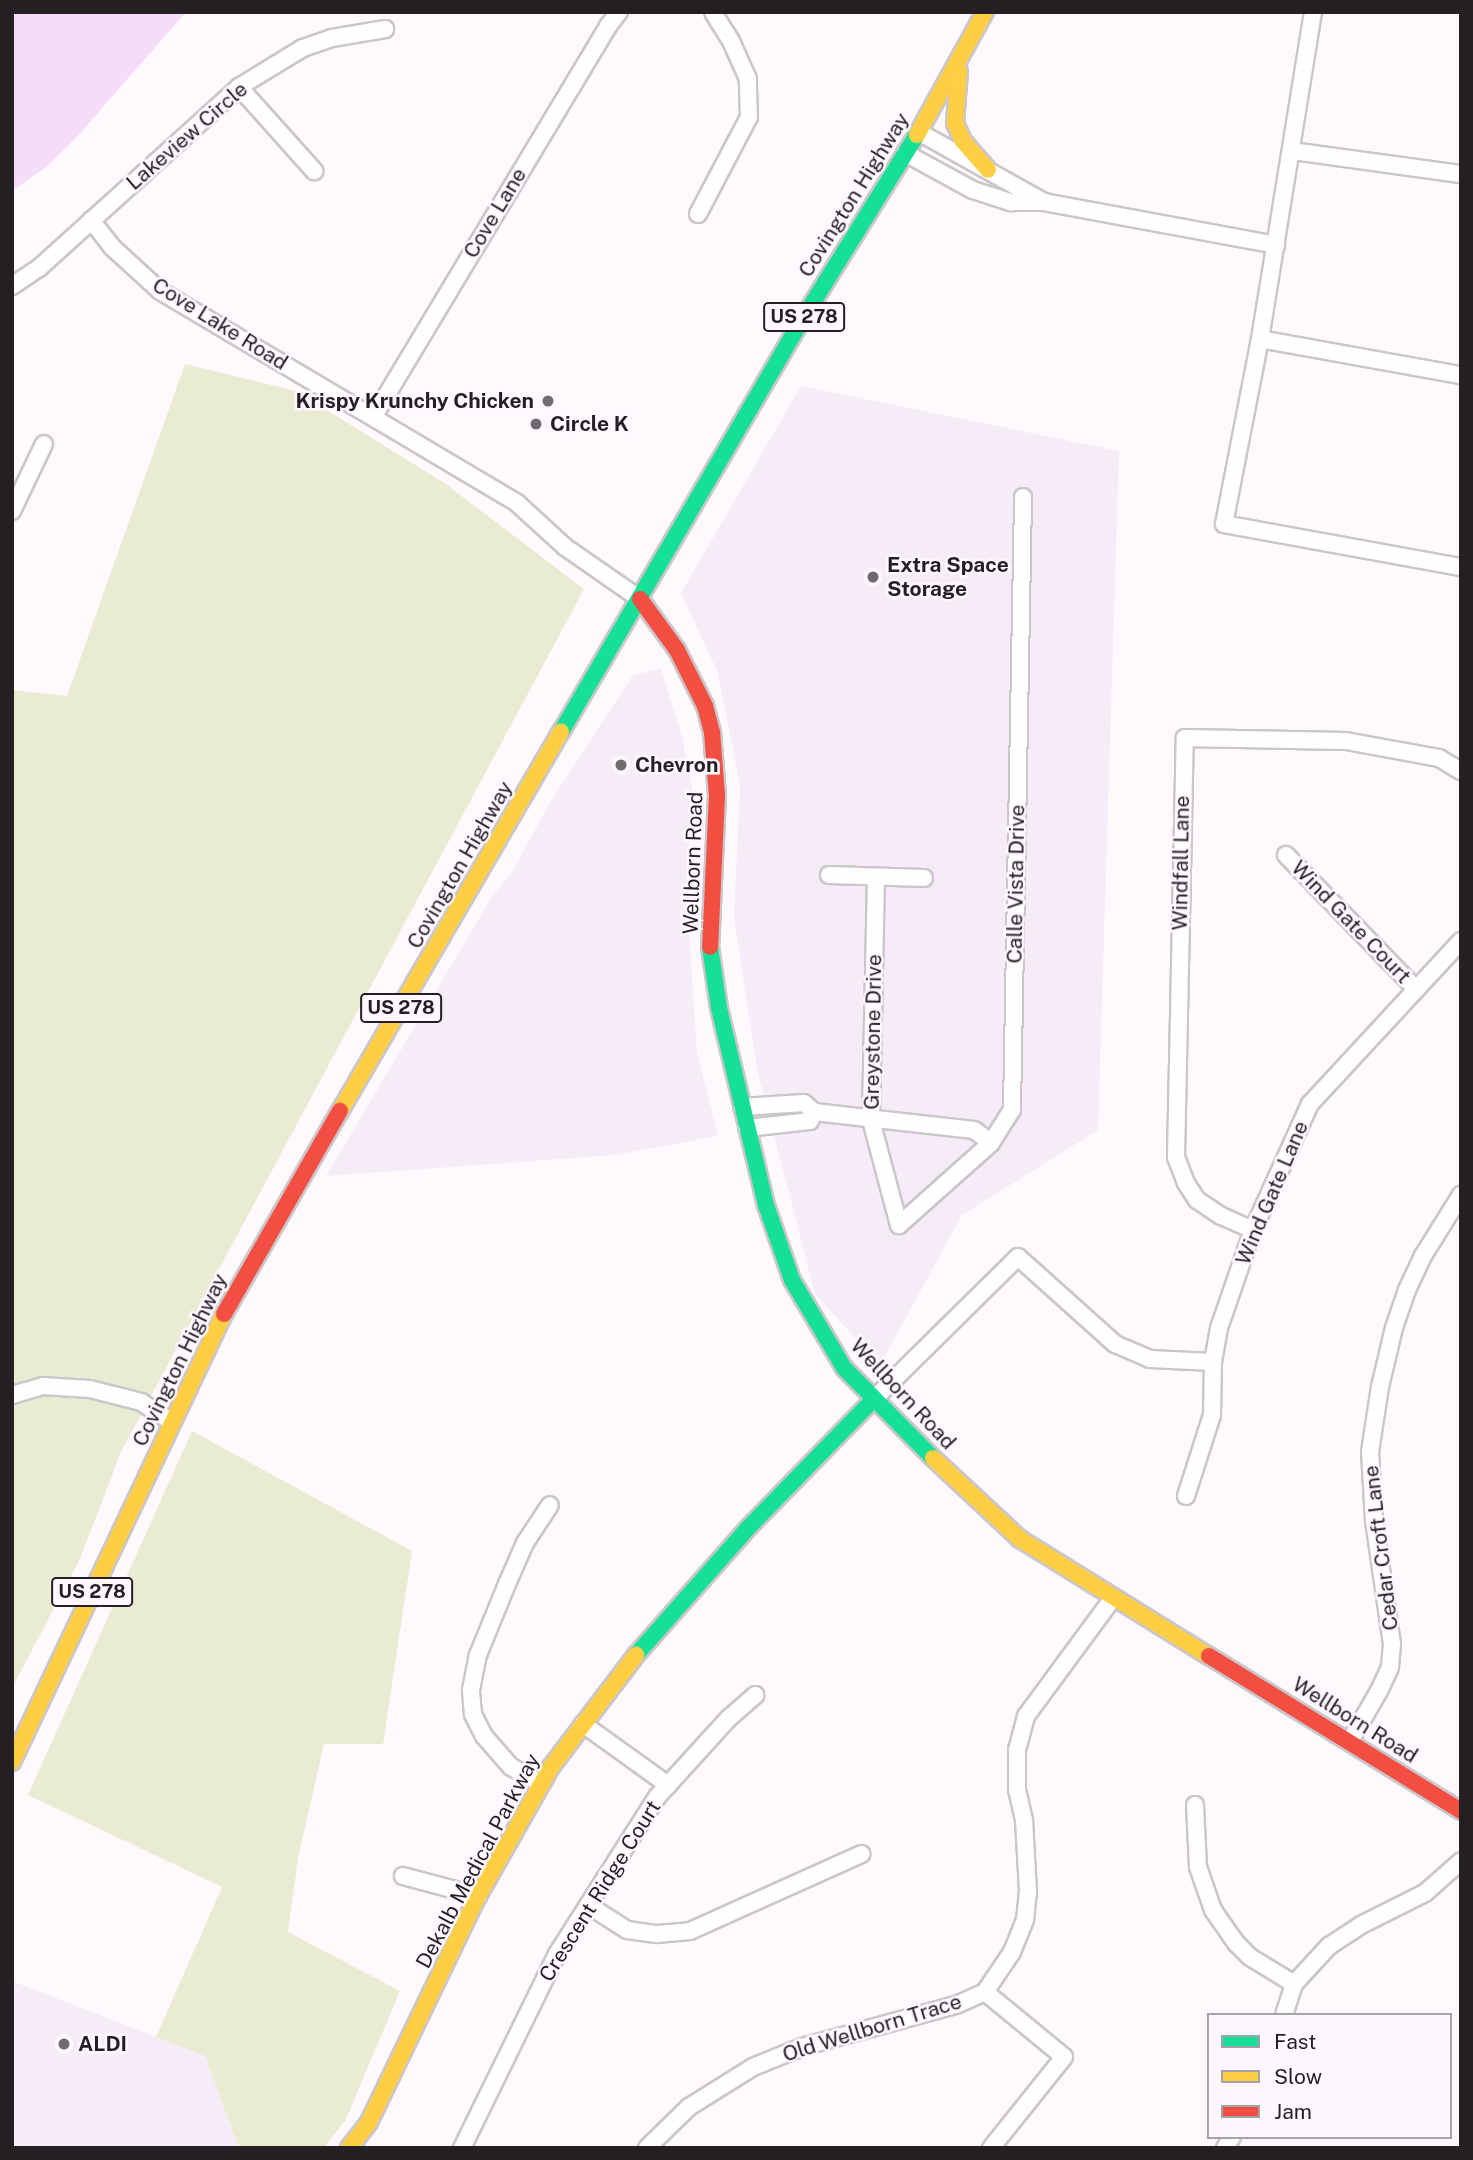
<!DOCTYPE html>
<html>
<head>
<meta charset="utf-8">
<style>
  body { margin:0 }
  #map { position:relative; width:1473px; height:2160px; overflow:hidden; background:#fdf9fd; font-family:"Public Sans",sans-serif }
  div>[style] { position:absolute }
  .built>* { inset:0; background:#f6ecf7 }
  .green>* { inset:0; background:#e9ebd2 }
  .water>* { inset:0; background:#f7dcfa }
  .roads { filter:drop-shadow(2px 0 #cac6ca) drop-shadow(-2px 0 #cac6ca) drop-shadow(0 2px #cac6ca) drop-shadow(0 -2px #cac6ca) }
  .street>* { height:16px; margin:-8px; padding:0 8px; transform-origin:8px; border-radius:8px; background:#fffeff }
  .fast>* { height:16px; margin:-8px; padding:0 8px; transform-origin:8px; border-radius:8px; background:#16e098 }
  .slow>* { height:16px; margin:-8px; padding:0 8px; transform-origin:8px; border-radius:8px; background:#ffcf43 }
  .jam>* { height:16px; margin:-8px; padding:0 8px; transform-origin:8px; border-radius:8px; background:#f24e42 }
  .dots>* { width:19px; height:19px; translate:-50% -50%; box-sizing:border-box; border:4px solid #fef8fe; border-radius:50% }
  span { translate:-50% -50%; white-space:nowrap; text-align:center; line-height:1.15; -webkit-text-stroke:5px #fef8fe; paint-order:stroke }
  .shield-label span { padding:2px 5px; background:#fef8fe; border:2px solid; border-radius:5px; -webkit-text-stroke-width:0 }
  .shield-label { font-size:19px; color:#231f23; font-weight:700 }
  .street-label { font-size:21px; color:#231f23 }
  .poi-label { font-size:21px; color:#231f23; font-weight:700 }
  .right { translate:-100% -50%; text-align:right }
  .left { translate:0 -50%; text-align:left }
  .frame { position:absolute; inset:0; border:14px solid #231f23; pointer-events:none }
  .legend { position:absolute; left:1207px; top:2013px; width:245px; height:126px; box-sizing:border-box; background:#fef8fe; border:2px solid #a6a1a6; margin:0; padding:9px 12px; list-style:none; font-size:21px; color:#231f23 }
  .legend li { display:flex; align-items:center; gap:14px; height:35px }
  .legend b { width:35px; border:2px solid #a6a1a6 }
</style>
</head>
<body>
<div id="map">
  <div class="built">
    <div style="clip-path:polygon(801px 386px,1119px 451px,1098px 1130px,962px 1215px,880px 1365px,815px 1294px,757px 1069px,734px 917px,740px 787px,718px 673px,681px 593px)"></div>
    <div style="clip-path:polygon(661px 669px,682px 737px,692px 788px,686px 887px,697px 1053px,718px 1136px,615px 1155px,326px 1176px,493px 895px,511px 874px,549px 804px,633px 675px)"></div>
    <div style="clip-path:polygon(12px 1981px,205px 2056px,239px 2148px,12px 2148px)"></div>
  </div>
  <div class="green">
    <div style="clip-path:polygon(185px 364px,296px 391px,443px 482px,584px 589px,121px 1452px,80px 1559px,12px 1688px,12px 690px,67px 696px)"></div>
    <div style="clip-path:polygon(192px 1431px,412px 1551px,383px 1744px,324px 1744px,298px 1858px,288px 1932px,400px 1991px,346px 2119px,324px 2148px,239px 2148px,205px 2056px,156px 2037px,222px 1887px,28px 1795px)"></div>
  </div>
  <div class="water">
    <div style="clip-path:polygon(12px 12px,186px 12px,75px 139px,46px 167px,12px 191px)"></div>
  </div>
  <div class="roads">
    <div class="street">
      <div style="left:1313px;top:12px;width:331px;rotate:99.2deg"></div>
      <div style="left:1260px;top:339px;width:188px;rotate:101deg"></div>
      <div style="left:1224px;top:524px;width:241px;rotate:10.3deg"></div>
      <div style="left:239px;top:87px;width:113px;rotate:48.2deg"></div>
      <div style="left:1292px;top:151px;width:171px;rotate:7.8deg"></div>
      <div style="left:905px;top:153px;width:77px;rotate:28.6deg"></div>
      <div style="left:973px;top:190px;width:40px;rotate:18deg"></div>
      <div style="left:1011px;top:202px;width:33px"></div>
      <div style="left:1044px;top:202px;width:143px;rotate:-150.8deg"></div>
      <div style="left:1044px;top:202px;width:236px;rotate:10.5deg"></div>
      <div style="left:698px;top:214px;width:110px;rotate:-62.3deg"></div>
      <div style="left:749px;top:117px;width:38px;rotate:-92deg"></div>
      <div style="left:748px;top:79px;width:42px;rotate:-114.1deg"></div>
      <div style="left:731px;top:41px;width:34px;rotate:-122deg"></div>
      <div style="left:91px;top:220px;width:34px;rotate:52deg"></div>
      <div style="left:112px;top:247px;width:65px;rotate:42.5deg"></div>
      <div style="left:160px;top:291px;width:415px;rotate:30.7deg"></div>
      <div style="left:517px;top:503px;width:65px;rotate:42.5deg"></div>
      <div style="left:565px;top:547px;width:91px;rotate:34.7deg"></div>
      <div style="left:12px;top:286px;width:32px;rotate:-34deg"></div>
      <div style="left:39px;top:268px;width:270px;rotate:-42.1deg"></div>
      <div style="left:239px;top:87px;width:75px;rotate:-31.4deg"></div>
      <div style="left:303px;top:48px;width:31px;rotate:-19deg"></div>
      <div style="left:332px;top:38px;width:54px;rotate:-9.6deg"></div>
      <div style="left:1260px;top:339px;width:204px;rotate:10.2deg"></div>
      <div style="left:374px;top:416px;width:455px;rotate:-59deg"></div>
      <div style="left:608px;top:26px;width:18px;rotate:-52deg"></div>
      <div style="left:12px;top:511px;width:74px;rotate:-64.5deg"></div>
      <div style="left:1286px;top:855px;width:187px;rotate:45.9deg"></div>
      <div style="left:829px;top:875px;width:95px;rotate:1.8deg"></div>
      <div style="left:876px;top:877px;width:243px;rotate:91.2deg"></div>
      <div style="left:871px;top:1120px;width:109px;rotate:75.1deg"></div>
      <div style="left:899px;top:1225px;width:123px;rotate:-41.7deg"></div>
      <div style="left:991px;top:1143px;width:39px;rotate:-58deg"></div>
      <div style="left:1012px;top:1110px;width:613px;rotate:-88.97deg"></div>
      <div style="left:742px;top:1107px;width:62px;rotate:-3.7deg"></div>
      <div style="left:804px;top:1103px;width:13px;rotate:42deg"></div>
      <div style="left:814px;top:1112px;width:161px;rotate:6.4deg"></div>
      <div style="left:974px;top:1130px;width:21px;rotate:37deg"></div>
      <div style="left:747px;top:1128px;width:63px;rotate:-6.3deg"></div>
      <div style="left:810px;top:1121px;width:10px;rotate:-66deg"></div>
      <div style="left:1253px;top:1230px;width:35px;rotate:-156deg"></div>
      <div style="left:1221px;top:1216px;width:29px;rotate:-146deg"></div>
      <div style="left:1197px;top:1200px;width:20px;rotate:-123deg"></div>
      <div style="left:1186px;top:1183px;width:28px;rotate:-111deg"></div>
      <div style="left:1176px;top:1157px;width:419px;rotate:-88.8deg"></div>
      <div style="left:1185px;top:738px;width:161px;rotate:1.1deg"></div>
      <div style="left:1346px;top:741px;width:95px;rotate:10.4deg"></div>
      <div style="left:1439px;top:758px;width:26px;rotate:31deg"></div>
      <div style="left:12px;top:1395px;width:32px;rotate:-16deg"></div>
      <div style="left:43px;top:1386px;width:47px;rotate:3.7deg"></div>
      <div style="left:90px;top:1389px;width:53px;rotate:14.3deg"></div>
      <div style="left:141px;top:1402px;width:37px;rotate:33deg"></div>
      <div style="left:874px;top:1399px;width:202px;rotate:-44.6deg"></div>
      <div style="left:1018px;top:1257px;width:130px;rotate:41.9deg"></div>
      <div style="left:1115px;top:1344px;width:38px;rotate:23deg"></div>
      <div style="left:1150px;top:1359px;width:63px;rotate:2.7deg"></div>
      <div style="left:1186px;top:1496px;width:85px;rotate:-72.2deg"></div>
      <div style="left:1212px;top:1415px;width:53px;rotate:-88.9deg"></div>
      <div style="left:1213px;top:1362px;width:35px;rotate:-80deg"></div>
      <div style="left:1219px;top:1328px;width:104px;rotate:-70.9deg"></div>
      <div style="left:1253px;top:1230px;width:138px;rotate:-65.7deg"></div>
      <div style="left:1310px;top:1104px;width:222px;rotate:-47.2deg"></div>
      <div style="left:583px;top:1724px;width:105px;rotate:35.7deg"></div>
      <div style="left:1350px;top:1741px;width:58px;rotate:-59.9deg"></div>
      <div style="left:1379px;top:1691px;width:26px;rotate:-65deg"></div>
      <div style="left:1390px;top:1667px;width:23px;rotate:-85deg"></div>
      <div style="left:1392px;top:1644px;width:124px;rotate:-98.3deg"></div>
      <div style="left:1374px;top:1521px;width:69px;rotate:-93.3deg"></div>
      <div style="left:1370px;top:1452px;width:66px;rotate:-81.3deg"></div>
      <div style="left:1380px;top:1387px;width:61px;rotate:-76.7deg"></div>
      <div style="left:1394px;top:1328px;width:40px;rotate:-71.1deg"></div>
      <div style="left:1407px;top:1290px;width:38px;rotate:-65deg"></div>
      <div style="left:1423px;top:1256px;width:72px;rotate:-58.1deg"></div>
      <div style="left:541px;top:1784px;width:34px;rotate:-150deg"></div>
      <div style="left:511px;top:1767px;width:41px;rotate:-131.1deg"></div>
      <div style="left:484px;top:1736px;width:25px;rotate:-117deg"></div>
      <div style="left:473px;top:1714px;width:24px;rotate:-95deg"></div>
      <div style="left:471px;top:1690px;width:36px;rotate:-79deg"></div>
      <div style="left:478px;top:1655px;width:77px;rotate:-67.8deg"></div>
      <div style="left:507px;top:1584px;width:45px;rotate:-66.3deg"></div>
      <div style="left:525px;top:1543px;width:45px;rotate:-56.7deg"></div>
      <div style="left:1195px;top:1805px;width:62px;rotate:87.2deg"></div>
      <div style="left:1198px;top:1867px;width:46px;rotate:70.8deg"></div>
      <div style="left:1213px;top:1910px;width:40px;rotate:55.1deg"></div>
      <div style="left:1236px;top:1943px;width:20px;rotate:45deg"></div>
      <div style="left:1250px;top:1957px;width:52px;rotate:31.5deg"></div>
      <div style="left:403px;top:1876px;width:78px;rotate:14.9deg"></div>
      <div style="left:588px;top:1905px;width:46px;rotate:32.7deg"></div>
      <div style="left:627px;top:1930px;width:30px;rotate:8deg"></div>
      <div style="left:657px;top:1934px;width:33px;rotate:-5deg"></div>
      <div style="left:690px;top:1931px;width:188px;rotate:-24.2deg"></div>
      <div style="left:985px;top:1992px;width:102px;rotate:39.4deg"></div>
      <div style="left:1064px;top:2057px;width:117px;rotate:128.7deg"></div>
      <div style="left:1284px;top:2015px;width:33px;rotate:-72deg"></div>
      <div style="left:1294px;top:1984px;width:52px;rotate:-47.4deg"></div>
      <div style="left:1329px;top:1946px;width:38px;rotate:-33deg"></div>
      <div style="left:1361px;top:1925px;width:72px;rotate:-26.6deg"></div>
      <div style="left:1425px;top:1893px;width:48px;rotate:-41.6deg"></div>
      <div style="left:462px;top:2148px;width:216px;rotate:-63.9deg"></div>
      <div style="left:557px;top:1954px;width:186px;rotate:-57.5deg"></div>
      <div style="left:657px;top:1797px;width:107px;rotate:-47.7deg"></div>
      <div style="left:729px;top:1718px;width:35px;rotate:-41deg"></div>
      <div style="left:647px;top:2148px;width:59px;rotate:-44.3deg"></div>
      <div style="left:689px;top:2107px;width:75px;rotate:-32deg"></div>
      <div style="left:753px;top:2067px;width:53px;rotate:-22.2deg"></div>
      <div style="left:802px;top:2047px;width:160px;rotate:-15.3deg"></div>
      <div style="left:956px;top:2005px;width:32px;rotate:-24deg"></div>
      <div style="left:985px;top:1992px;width:48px;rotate:-56deg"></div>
      <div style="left:1012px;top:1952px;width:35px;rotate:-68deg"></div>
      <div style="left:1025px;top:1920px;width:29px;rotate:-84deg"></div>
      <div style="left:1028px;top:1891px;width:71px;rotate:-93.2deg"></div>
      <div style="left:1024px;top:1820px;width:32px;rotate:-103deg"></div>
      <div style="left:1017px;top:1789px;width:39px;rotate:-90deg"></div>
      <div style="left:1017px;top:1750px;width:35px;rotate:-75deg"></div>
      <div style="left:1026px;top:1716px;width:147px;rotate:-53.6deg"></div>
      <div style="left:1225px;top:2148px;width:13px;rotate:-58deg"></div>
    </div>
    <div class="fast">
      <div style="left:561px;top:732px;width:471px;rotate:-59.7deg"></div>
      <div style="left:799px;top:325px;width:224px;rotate:-58.2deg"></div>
      <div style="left:710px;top:947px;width:62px;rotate:81.6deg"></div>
      <div style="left:719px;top:1008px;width:203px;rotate:76.6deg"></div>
      <div style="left:766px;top:1205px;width:79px;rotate:70.9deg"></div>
      <div style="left:792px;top:1280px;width:102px;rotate:59.4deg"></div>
      <div style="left:844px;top:1368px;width:127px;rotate:45.3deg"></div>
      <div style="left:636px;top:1655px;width:168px;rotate:-48.6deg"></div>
      <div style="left:747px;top:1529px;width:182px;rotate:-45.7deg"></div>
    </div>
    <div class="slow">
      <div style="left:959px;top:71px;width:52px;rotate:94.4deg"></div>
      <div style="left:955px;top:123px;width:20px;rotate:66deg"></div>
      <div style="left:963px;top:141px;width:38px;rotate:49deg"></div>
      <div style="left:917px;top:135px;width:141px;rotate:-61.1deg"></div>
      <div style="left:340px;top:1111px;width:439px;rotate:-59.8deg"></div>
      <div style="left:933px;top:1458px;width:119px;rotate:43deg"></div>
      <div style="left:1020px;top:1539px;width:222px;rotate:31.8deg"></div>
      <div style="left:12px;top:1762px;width:496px;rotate:-64.7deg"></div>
      <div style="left:349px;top:2148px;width:33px;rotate:-52deg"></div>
      <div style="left:369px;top:2122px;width:251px;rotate:-64.3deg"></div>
      <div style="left:478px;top:1896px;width:148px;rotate:-60.5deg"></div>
      <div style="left:551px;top:1767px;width:141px;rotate:-52.8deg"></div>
    </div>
    <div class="jam">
      <div style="left:640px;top:599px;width:63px;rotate:54deg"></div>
      <div style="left:677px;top:650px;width:63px;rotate:63.4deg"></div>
      <div style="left:705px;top:706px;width:27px;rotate:75deg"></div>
      <div style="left:712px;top:732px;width:63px;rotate:85.5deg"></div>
      <div style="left:717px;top:795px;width:152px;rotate:92.6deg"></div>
      <div style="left:224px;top:1314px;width:234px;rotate:-60.3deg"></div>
      <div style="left:1209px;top:1656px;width:296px;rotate:31.6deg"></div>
    </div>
  </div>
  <div class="dots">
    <div style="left:548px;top:401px;background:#6f6b6f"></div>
    <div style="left:536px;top:424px;background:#6f6b6f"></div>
    <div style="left:873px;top:577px;background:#6f6b6f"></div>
    <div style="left:621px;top:765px;background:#6f6b6f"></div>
    <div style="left:64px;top:2044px;background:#6f6b6f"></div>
  </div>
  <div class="shield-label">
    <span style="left:804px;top:317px">US 278</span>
    <span style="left:401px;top:1008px">US 278</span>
    <span style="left:92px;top:1592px">US 278</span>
  </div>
  <div class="street-label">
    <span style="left:187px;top:136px;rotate:-41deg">Lakeview Circle</span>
    <span style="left:854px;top:195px;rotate:-58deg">Covington Highway</span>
    <span style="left:495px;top:213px;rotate:-59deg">Cove Lane</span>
    <span style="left:220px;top:324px;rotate:32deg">Cove Lake Road</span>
    <span style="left:693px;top:863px;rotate:-88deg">Wellborn Road</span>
    <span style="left:1181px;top:863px;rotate:-89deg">Windfall Lane</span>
    <span style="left:460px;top:865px;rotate:-60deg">Covington Highway</span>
    <span style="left:1016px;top:884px;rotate:-89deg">Calle Vista Drive</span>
    <span style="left:1351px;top:922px;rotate:46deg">Wind Gate Court</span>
    <span style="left:873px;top:1032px;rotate:-89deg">Greystone Drive</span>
    <span style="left:1272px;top:1193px;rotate:-67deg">Wind Gate Lane</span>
    <span style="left:180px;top:1360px;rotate:-64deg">Covington Highway</span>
    <span style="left:903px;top:1394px;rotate:47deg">Wellborn Road</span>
    <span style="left:1381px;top:1548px;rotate:-97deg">Cedar Croft Lane</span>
    <span style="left:1355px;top:1720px;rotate:32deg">Wellborn Road</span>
    <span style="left:478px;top:1861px;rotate:-62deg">Dekalb Medical Parkway</span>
    <span style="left:600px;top:1891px;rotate:-58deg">Crescent Ridge Court</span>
    <span style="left:872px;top:2028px;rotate:-17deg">Old Wellborn Trace</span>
  </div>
  <div class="poi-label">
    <span class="right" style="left:534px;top:401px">Krispy Krunchy Chicken</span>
    <span class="left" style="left:550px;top:424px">Circle K</span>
    <span class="left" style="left:887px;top:577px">Extra Space<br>Storage</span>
    <span class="left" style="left:635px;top:765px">Chevron</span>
    <span class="left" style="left:78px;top:2044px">ALDI</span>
  </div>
  <div class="frame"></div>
  <ul class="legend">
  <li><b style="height:9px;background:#16e098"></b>Fast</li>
  <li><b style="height:9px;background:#ffcf43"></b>Slow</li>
  <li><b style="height:9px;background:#f24e42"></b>Jam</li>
  </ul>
</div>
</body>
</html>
